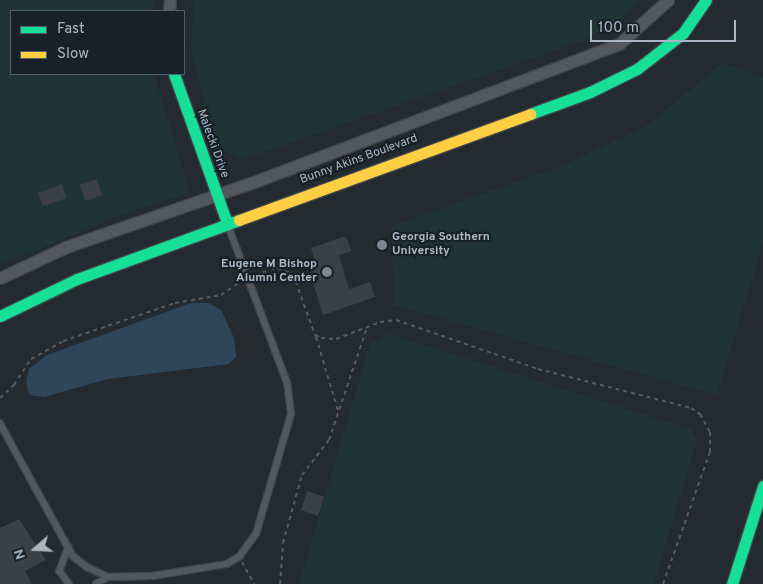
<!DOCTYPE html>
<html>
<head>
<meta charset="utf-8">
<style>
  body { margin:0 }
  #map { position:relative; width:763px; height:584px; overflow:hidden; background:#232a30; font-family:Overpass,sans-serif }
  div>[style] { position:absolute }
  .green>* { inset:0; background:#203435 }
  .water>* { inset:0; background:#2f4559 }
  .building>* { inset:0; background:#3a4045 }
  .path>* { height:2px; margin-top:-1px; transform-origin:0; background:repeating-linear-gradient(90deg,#555c62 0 4px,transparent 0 8px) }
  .roads { filter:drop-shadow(1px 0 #3f4549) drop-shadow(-1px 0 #3f4549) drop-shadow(0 1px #3f4549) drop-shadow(0 -1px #3f4549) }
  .lane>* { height:5.5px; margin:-2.75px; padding:0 2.75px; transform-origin:2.75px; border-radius:2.75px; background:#52585e }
  .street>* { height:11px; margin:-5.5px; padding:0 5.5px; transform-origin:5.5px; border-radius:5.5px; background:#52585e }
  .fast>* { height:11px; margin:-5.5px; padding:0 5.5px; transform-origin:5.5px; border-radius:5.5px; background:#16e098 }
  .slow>* { height:11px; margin:-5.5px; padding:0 5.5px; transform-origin:5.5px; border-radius:5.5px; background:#ffcf43 }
  .dots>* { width:14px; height:14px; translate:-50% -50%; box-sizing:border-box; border:2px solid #17212a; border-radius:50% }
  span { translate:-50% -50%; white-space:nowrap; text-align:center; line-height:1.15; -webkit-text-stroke:4.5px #17212a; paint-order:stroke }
  .street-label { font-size:12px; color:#aab7c3 }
  .poi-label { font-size:12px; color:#aab7c3; font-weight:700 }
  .left { translate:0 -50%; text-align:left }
  .right { translate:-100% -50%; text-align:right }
  .legend { position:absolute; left:10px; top:10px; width:175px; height:65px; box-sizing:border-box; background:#17212a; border:1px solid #525d67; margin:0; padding:6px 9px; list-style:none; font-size:15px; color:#aab7c3 }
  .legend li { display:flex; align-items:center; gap:10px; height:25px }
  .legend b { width:25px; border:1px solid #525d67 }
  .north { position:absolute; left:10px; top:524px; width:50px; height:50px; -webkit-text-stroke:4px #17212a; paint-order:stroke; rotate:251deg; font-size:14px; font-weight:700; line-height:20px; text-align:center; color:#aab7c3 }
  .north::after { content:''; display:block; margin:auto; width:18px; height:22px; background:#aab7c3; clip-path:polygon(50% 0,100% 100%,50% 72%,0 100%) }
  .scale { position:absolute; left:590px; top:20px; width:146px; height:22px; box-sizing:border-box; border:2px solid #aab7c3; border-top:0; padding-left:6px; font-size:15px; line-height:18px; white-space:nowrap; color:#aab7c3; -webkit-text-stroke:4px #17212a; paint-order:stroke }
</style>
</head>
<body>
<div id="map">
  <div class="green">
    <div style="clip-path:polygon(0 0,153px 0,153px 11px,11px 11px,11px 74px,154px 74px,190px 193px,130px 212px,0 265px)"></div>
    <div style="clip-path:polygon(194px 0,642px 0,620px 20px,582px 41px,241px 160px,225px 151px,209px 124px,191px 49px)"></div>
    <div style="clip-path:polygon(722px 63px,763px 77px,763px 243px,717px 395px,393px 305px,392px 226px,561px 166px,645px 127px)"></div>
    <div style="clip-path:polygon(389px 334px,691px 429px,697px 440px,654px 584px,299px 584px,370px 344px)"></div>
  </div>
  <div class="water">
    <div style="clip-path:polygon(191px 303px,209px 303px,221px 310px,234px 338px,236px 357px,229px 364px,108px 379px,44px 397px,29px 395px,26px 381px,29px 369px,47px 355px)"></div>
  </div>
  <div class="building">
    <div style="clip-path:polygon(97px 179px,102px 195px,85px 201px,80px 185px)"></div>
    <div style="clip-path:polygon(62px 184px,67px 198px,43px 206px,38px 193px)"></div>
    <div style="clip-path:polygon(346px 236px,351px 251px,339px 255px,349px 289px,370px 282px,375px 297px,323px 315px,308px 267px,316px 264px,311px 248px)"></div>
    <div style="clip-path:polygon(307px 491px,324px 497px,318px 516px,301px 510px)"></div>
    <div style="clip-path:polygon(19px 519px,46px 560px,25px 571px,32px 584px,0 584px,0 528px)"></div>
  </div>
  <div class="path">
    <div style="left:255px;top:275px;width:23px;rotate:-18deg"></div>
    <div style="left:277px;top:268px;width:17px;rotate:21deg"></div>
    <div style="left:293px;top:274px;width:65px;rotate:70.2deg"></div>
    <div style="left:315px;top:335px;width:7px;rotate:27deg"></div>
    <div style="left:321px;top:338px;width:15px;rotate:4deg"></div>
    <div style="left:336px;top:339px;width:47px;rotate:-21.1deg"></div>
    <div style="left:380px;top:322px;width:16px;rotate:-7deg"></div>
    <div style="left:396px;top:320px;width:150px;rotate:19deg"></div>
    <div style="left:538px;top:369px;width:158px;rotate:14.3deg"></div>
    <div style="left:691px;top:408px;width:11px;rotate:34deg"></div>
    <div style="left:700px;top:414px;width:21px;rotate:61deg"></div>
    <div style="left:710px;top:432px;width:20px;rotate:90deg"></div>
    <div style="left:710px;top:452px;width:140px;rotate:109.6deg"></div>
    <div style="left:316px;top:337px;width:77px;rotate:73.4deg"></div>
    <div style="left:0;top:398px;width:19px;rotate:-43deg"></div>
    <div style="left:14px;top:385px;width:31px;rotate:-57deg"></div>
    <div style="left:31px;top:359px;width:37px;rotate:-29deg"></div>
    <div style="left:63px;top:341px;width:118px;rotate:-18.7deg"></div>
    <div style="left:175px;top:303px;width:47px;rotate:-9.9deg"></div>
    <div style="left:221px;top:295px;width:25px;rotate:-34deg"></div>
    <div style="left:242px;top:562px;width:25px;rotate:61deg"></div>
    <div style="left:280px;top:584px;width:41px;rotate:-85.8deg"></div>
    <div style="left:283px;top:543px;width:71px;rotate:-74.4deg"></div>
    <div style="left:302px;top:475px;width:44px;rotate:-52.4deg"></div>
    <div style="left:329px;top:440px;width:119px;rotate:-71.4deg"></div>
  </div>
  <div class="roads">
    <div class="lane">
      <div style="left:0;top:423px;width:152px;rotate:61.2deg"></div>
      <div style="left:73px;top:556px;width:18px;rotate:38deg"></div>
      <div style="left:87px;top:567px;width:23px;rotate:25deg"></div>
      <div style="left:108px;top:577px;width:44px;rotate:-1.3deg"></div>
      <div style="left:152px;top:576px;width:76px;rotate:-9.1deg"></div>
      <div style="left:227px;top:564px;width:14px;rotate:-30deg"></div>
      <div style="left:239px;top:557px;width:29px;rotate:-54deg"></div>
      <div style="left:256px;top:534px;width:125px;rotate:-73.7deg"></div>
      <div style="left:291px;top:414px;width:31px;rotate:-97deg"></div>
      <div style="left:287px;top:383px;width:168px;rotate:-110.6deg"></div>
      <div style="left:69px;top:547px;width:26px;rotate:111deg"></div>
      <div style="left:60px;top:571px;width:16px;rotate:55deg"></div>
      <div style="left:96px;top:584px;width:14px;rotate:-30deg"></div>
    </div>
    <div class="street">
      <div style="left:169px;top:11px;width:11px;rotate:-85deg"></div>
      <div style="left:0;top:278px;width:73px;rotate:-25.2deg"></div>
      <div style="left:66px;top:247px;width:204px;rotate:-19.1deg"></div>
      <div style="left:259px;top:180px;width:385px;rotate:-20.7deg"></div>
      <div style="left:619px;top:44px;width:66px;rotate:-41.9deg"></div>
    </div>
    <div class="fast">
      <div style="left:174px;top:74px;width:158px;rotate:70.4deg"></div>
      <div style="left:530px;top:114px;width:64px;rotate:-20.1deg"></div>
      <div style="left:590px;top:92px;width:52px;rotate:-26.1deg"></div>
      <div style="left:637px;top:69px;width:58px;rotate:-38deg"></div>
      <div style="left:683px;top:33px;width:40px;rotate:-55.1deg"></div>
      <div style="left:0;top:316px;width:85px;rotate:-25.7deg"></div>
      <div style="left:77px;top:279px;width:172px;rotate:-20deg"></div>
      <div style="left:732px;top:584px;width:103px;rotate:-72.4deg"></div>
    </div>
    <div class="slow">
      <div style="left:239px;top:220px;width:310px;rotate:-20deg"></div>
    </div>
  </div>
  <div class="dots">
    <div style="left:382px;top:245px;background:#7b8690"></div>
    <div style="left:327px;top:272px;background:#7b8690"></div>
  </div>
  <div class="street-label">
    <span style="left:212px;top:144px;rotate:70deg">Malecki Drive</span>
    <span style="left:359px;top:160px;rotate:-20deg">Bunny Akins Boulevard</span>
  </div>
  <div class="poi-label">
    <span class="left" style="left:392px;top:245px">Georgia Southern<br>University</span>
    <span class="right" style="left:317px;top:272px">Eugene M Bishop<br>Alumni Center</span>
  </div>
  <ul class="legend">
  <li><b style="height:6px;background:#16e098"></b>Fast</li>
  <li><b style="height:6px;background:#ffcf43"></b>Slow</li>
  </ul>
  <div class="north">N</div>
  <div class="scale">100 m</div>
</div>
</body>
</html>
